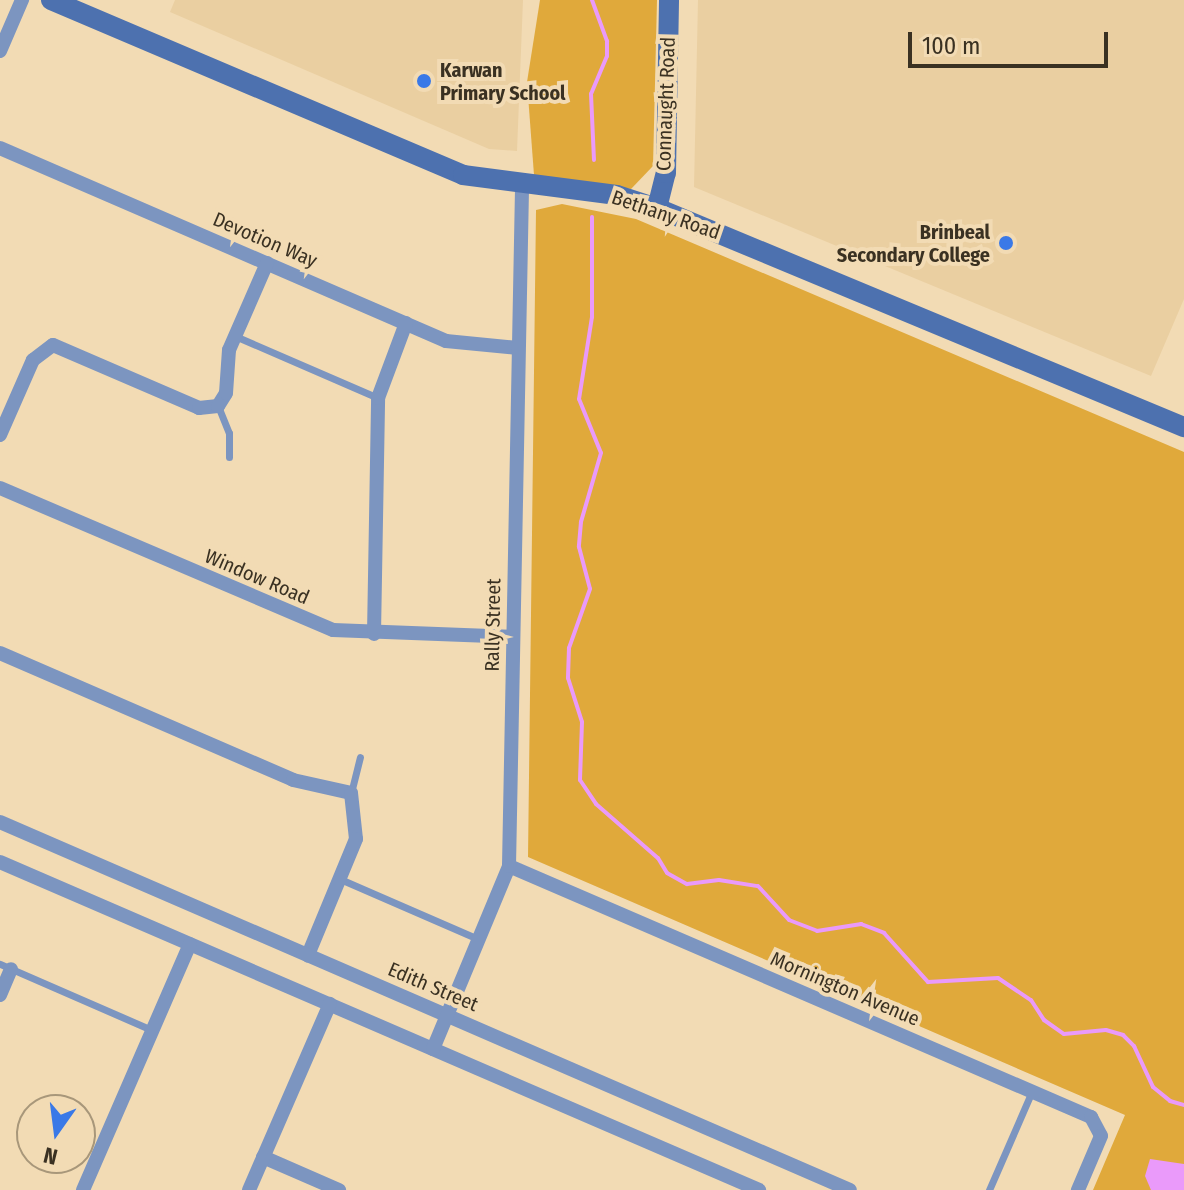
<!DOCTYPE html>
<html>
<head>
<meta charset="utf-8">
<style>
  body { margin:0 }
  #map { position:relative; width:1184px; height:1190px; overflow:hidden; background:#f2dbb4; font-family:"Fira Sans Condensed",sans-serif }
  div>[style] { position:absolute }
  .built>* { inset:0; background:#eacfa1 }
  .green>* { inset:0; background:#e0a93b }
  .water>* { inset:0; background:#ea9afa }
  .stream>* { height:4px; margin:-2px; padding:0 2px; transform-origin:2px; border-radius:2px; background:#ea9afa }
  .lane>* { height:7px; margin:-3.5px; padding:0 3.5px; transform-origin:3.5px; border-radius:3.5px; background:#7c95c0 }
  .street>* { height:14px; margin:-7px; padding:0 7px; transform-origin:7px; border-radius:7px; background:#7c95c0 }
  .secondary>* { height:20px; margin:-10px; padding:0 10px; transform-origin:10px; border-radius:10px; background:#4d71af }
  .dots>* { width:22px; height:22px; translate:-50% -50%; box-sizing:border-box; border:4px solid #f2dbb4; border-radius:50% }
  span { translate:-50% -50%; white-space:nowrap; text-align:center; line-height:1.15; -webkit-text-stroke:8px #f2dbb4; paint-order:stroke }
  .poi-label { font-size:20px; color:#3a3122; font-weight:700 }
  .left { translate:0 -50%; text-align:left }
  .right { translate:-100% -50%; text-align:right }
  .street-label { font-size:20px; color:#3a3122 }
  .north { position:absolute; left:16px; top:1094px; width:80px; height:80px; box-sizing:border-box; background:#f2dbb4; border:2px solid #a8977a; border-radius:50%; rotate:194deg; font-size:22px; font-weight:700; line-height:32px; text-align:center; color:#3a3122 }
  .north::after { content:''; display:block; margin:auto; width:28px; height:36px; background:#3a79e7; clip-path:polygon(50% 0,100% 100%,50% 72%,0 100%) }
  .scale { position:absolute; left:908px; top:32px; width:200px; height:36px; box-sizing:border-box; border:4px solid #3a3122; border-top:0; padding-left:10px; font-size:24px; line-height:28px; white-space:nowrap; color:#3a3122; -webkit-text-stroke:6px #f2dbb4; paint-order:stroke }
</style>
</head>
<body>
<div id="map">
  <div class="built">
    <div style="clip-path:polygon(175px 0,523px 0,517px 151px,489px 149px,170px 12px)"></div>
    <div style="clip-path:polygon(698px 0,1184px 0,1184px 299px,1151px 376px,694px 187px)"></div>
  </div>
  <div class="green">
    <div style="clip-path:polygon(540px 0,657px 0,653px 166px,631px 189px,534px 175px,527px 82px)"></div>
    <div style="clip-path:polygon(562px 204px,636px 219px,1184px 452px,1184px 1190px,1093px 1190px,1125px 1115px,528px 857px,536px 210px)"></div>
  </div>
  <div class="water">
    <div style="clip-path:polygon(1150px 1159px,1184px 1164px,1184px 1190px,1151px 1190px,1145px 1176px)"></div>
  </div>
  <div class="stream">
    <div style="left:592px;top:0;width:44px;rotate:69.9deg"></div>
    <div style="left:607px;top:41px;width:15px;rotate:90deg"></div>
    <div style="left:607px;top:56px;width:41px;rotate:112.8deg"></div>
    <div style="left:591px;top:94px;width:66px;rotate:87.4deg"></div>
    <div style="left:592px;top:217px;width:100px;rotate:90deg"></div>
    <div style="left:592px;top:317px;width:83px;rotate:99deg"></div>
    <div style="left:579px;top:399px;width:58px;rotate:67.8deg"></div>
    <div style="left:601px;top:453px;width:72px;rotate:106.2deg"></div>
    <div style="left:581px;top:522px;width:25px;rotate:95deg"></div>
    <div style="left:579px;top:547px;width:43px;rotate:75.3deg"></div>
    <div style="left:590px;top:589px;width:63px;rotate:109.6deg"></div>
    <div style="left:569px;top:648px;width:30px;rotate:92deg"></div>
    <div style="left:568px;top:678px;width:46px;rotate:72.3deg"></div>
    <div style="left:582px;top:722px;width:58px;rotate:92deg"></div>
    <div style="left:580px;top:780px;width:29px;rotate:56deg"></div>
    <div style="left:596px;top:804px;width:82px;rotate:41.1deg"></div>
    <div style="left:658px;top:858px;width:17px;rotate:59deg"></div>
    <div style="left:667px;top:873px;width:23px;rotate:29deg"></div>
    <div style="left:687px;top:884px;width:32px;rotate:-7deg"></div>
    <div style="left:719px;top:880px;width:39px;rotate:9deg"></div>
    <div style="left:758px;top:886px;width:46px;rotate:47.6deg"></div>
    <div style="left:789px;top:920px;width:30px;rotate:21deg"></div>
    <div style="left:817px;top:931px;width:45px;rotate:-9deg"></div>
    <div style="left:861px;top:924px;width:25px;rotate:21deg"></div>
    <div style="left:884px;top:933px;width:66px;rotate:48.1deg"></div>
    <div style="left:928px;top:982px;width:70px;rotate:-3.3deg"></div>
    <div style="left:998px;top:978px;width:40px;rotate:34deg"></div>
    <div style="left:1031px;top:1000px;width:24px;rotate:57deg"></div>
    <div style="left:1044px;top:1020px;width:24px;rotate:35deg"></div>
    <div style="left:1064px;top:1034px;width:42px;rotate:-5.4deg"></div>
    <div style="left:1106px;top:1030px;width:18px;rotate:16deg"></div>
    <div style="left:1123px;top:1035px;width:16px;rotate:45deg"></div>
    <div style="left:1134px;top:1046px;width:45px;rotate:65.1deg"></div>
    <div style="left:1153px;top:1087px;width:22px;rotate:39deg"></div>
    <div style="left:1170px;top:1101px;width:15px;rotate:16deg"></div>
  </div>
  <div class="lane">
    <div style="left:235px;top:336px;width:156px;rotate:23.4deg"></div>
    <div style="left:218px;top:406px;width:29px;rotate:68deg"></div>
    <div style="left:229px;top:433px;width:24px;rotate:90deg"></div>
    <div style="left:351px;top:793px;width:37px;rotate:-76deg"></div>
    <div style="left:340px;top:879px;width:150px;rotate:23.5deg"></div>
    <div style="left:0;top:964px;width:166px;rotate:23.5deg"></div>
    <div style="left:989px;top:1190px;width:108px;rotate:-66.5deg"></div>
  </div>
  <div class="street">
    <div style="left:0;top:51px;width:56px;rotate:-66.7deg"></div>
    <div style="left:0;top:148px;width:486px;rotate:23.4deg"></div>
    <div style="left:446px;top:341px;width:72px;rotate:5.6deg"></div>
    <div style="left:0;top:435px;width:82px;rotate:-66.3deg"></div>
    <div style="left:33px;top:360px;width:25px;rotate:-37deg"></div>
    <div style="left:53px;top:345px;width:159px;rotate:23.3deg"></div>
    <div style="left:199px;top:408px;width:19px;rotate:-6deg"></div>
    <div style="left:218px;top:406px;width:15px;rotate:-58deg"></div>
    <div style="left:226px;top:393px;width:43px;rotate:-86deg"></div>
    <div style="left:229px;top:350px;width:95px;rotate:-66.4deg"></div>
    <div style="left:0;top:488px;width:362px;rotate:23.1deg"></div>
    <div style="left:333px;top:630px;width:179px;rotate:2.2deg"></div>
    <div style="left:374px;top:634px;width:236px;rotate:-89deg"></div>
    <div style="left:378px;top:398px;width:80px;rotate:-69.5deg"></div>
    <div style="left:0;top:653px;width:319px;rotate:23.4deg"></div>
    <div style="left:293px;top:780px;width:59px;rotate:12.6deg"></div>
    <div style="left:351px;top:793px;width:46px;rotate:83.8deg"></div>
    <div style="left:356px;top:839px;width:126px;rotate:112.5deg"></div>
    <div style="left:0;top:822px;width:926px;rotate:23.41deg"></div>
    <div style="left:0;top:862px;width:827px;rotate:23.37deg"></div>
    <div style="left:509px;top:866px;width:634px;rotate:23.33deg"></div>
    <div style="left:1091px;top:1117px;width:21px;rotate:62deg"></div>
    <div style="left:1101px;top:1136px;width:59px;rotate:113.1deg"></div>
    <div style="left:0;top:995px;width:28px;rotate:-67deg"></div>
    <div style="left:433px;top:1049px;width:198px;rotate:-67.4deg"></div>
    <div style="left:509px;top:866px;width:680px;rotate:-88.9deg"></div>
    <div style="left:263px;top:1157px;width:83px;rotate:23.5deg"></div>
    <div style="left:83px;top:1190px;width:268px;rotate:-66.5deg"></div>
    <div style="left:249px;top:1190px;width:203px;rotate:-66.5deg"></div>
  </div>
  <div class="secondary">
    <div style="left:51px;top:0;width:448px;rotate:23deg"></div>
    <div style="left:463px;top:175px;width:155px;rotate:7.4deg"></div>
    <div style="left:617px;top:195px;width:42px;rotate:18deg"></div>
    <div style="left:657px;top:208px;width:571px;rotate:22.57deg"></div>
    <div style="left:657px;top:208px;width:36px;rotate:-76deg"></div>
    <div style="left:666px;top:173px;width:173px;rotate:-89deg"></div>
  </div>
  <div class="dots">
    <div style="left:424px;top:81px;background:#3a79e7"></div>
    <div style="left:1006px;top:243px;background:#3a79e7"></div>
  </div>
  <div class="poi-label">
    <span class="left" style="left:440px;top:82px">Karwan<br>Primary School</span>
    <span class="right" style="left:990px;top:244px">Brinbeal<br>Secondary College</span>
  </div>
  <div class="street-label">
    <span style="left:666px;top:104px;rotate:-88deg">Connaught Road</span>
    <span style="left:666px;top:215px;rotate:19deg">Bethany Road</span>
    <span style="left:265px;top:240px;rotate:23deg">Devotion Way</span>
    <span style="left:257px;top:577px;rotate:23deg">Window Road</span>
    <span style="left:493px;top:625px;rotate:-89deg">Rally Street</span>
    <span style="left:433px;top:987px;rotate:23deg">Edith Street</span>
    <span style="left:845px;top:989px;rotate:23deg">Mornington Avenue</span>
  </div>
  <div class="north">N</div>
  <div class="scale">100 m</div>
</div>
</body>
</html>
